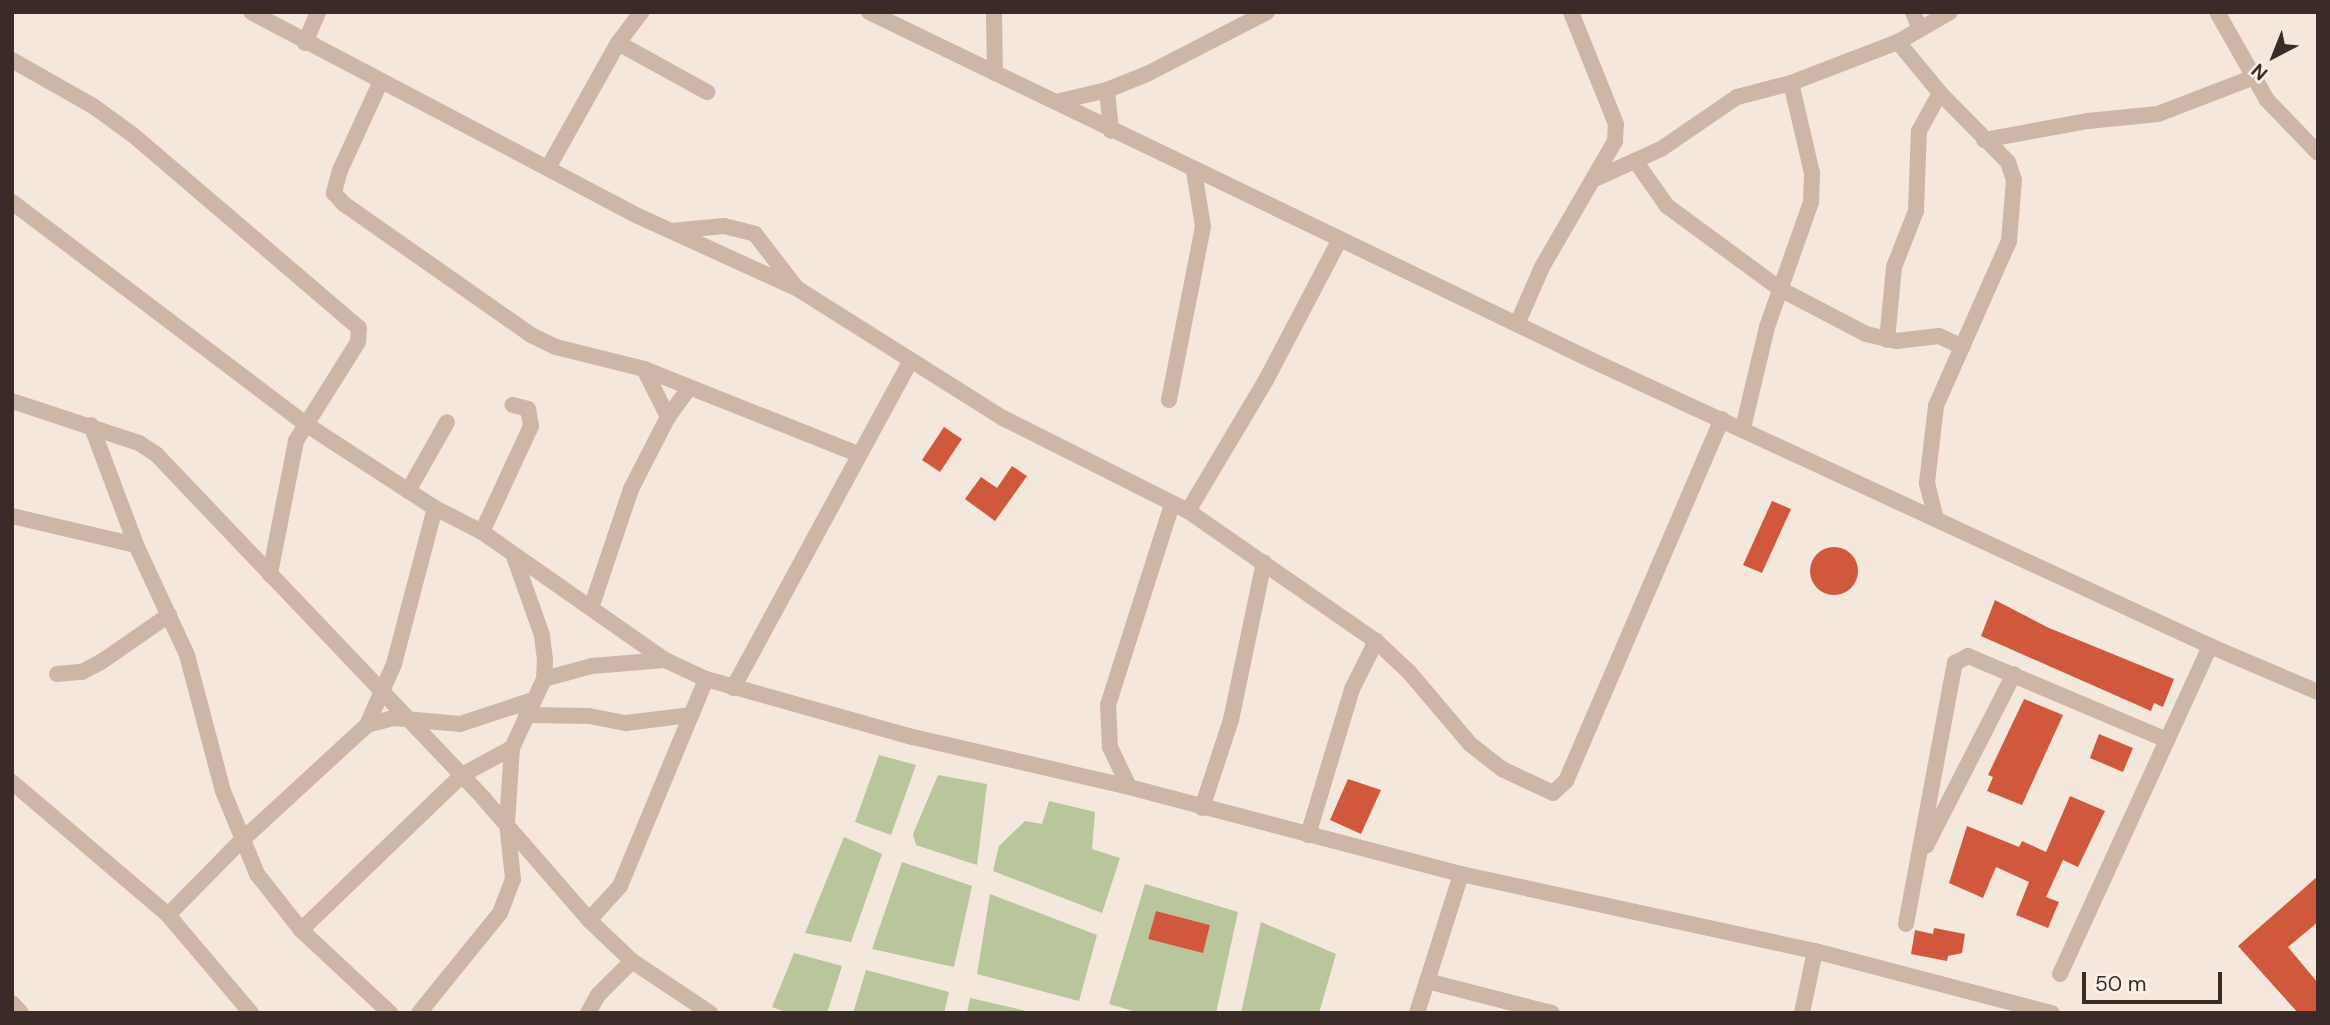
<!DOCTYPE html>
<html>
<head>
<meta charset="utf-8">
<style>
  body { margin:0 }
  #map { position:relative; width:2330px; height:1025px; overflow:hidden; background:#f4e7db; font-family:"DM Sans",sans-serif }
  div>[style] { position:absolute }
  .green>* { inset:0; background:#b9c59a }
  .building>* { inset:0; background:#d0593d }
  .round { border-radius:50% }
  .street>* { height:16px; margin:-8px; padding:0 8px; transform-origin:8px; border-radius:8px; background:#cdb6a6 }
  span { translate:-50% -50%; white-space:nowrap; text-align:center; line-height:1.15; -webkit-text-stroke:7px #fbf1e8; paint-order:stroke }
  .frame { position:absolute; inset:0; border:14px solid #392c28; pointer-events:none }
  .north { position:absolute; left:2239px; top:21px; width:70px; height:70px; -webkit-text-stroke:5px #fbf1e8; paint-order:stroke; rotate:222deg; font-size:19px; font-weight:700; line-height:28px; text-align:center; color:#392c28 }
  .north::after { content:''; display:block; margin:auto; width:24px; height:32px; background:#392c28; clip-path:polygon(50% 0,100% 100%,50% 72%,0 100%) }
  .scale { position:absolute; left:2082px; top:972px; width:140px; height:32px; box-sizing:border-box; border:4px solid #392c28; border-top:0; padding-left:9px; font-size:21px; line-height:24px; white-space:nowrap; color:#392c28; -webkit-text-stroke:5px #fbf1e8; paint-order:stroke }
</style>
</head>
<body>
<div id="map">
  <div class="green">
    <div style="clip-path:polygon(879px 755px,916px 765px,891px 835px,855px 822px)"></div>
    <div style="clip-path:polygon(938px 775px,987px 784px,977px 865px,916px 845px,913px 834px)"></div>
    <div style="clip-path:polygon(1049px 801px,1095px 812px,1092px 849px,1120px 858px,1102px 913px,993px 871px,999px 846px,1025px 821px,1042px 824px)"></div>
    <div style="clip-path:polygon(844px 837px,882px 854px,851px 942px,805px 933px)"></div>
    <div style="clip-path:polygon(902px 862px,972px 886px,954px 967px,872px 949px)"></div>
    <div style="clip-path:polygon(evenodd,1145px 884px,1238px 912px,1216px 1013px,1140px 1013px,1109px 1004px,1145px 884px,1156px 911px,1210px 925px,1203px 952px,1148px 939px,1156px 911px)"></div>
    <div style="clip-path:polygon(990px 894px,1097px 935px,1079px 1001px,977px 974px)"></div>
    <div style="clip-path:polygon(1261px 922px,1336px 954px,1319px 1013px,1241px 1013px)"></div>
    <div style="clip-path:polygon(794px 953px,842px 966px,827px 1013px,788px 1013px,772px 1007px)"></div>
    <div style="clip-path:polygon(866px 970px,949px 992px,944px 1013px,853px 1013px)"></div>
    <div style="clip-path:polygon(970px 998px,1035px 1013px,967px 1013px)"></div>
  </div>
  <div class="building">
    <div style="clip-path:polygon(944px 427px,962px 439px,940px 472px,922px 460px)"></div>
    <div style="clip-path:polygon(1012px 466px,1027px 476px,995px 521px,965px 499px,981px 477px,997px 488px)"></div>
    <div style="clip-path:polygon(1772px 501px,1791px 509px,1762px 573px,1743px 565px)"></div>
    <div class="round" style="left:1810px;top:547px;width:48px;height:48px"></div>
    <div style="clip-path:polygon(1995px 600px,2049px 628px,2174px 679px,2163px 707px,2154px 703px,2151px 711px,1981px 636px)"></div>
    <div style="clip-path:polygon(2024px 699px,2063px 715px,2022px 805px,1987px 791px,1993px 777px,1988px 775px)"></div>
    <div style="clip-path:polygon(2099px 734px,2133px 748px,2123px 772px,2090px 758px)"></div>
    <div style="clip-path:polygon(1348px 779px,1381px 790px,1361px 834px,1330px 820px)"></div>
    <div style="clip-path:polygon(2070px 796px,2105px 811px,2078px 867px,2063px 860px,2046px 897px,2059px 902px,2048px 928px,2016px 915px,2029px 882px,1996px 867px,1983px 898px,1949px 883px,1967px 826px,2019px 847px,2022px 841px,2046px 852px)"></div>
    <div style="clip-path:polygon(2318px 876px,2318px 922px,2288px 947px,2318px 983px,2318px 1013px,2298px 1013px,2238px 946px)"></div>
    <div style="clip-path:polygon(1156px 911px,1210px 925px,1203px 953px,1148px 939px)"></div>
    <div style="clip-path:polygon(1934px 928px,1965px 934px,1962px 953px,1948px 956px,1947px 961px,1911px 954px,1915px 930px,1933px 934px)"></div>
  </div>
  <div class="street">
    <div style="left:251px;top:12px;width:437px;rotate:27.8deg"></div>
    <div style="left:638px;top:216px;width:176px;rotate:24.5deg"></div>
    <div style="left:798px;top:289px;width:242px;rotate:32.2deg"></div>
    <div style="left:1003px;top:418px;width:207px;rotate:26.7deg"></div>
    <div style="left:1188px;top:511px;width:229px;rotate:34.7deg"></div>
    <div style="left:1376px;top:641px;width:45px;rotate:43.2deg"></div>
    <div style="left:1409px;top:672px;width:94px;rotate:49.7deg"></div>
    <div style="left:1470px;top:744px;width:41px;rotate:38deg"></div>
    <div style="left:1502px;top:769px;width:56px;rotate:25.2deg"></div>
    <div style="left:1553px;top:793px;width:18px;rotate:-43deg"></div>
    <div style="left:1566px;top:781px;width:394px;rotate:-66.7deg"></div>
    <div style="left:869px;top:12px;width:801px;rotate:25.73deg"></div>
    <div style="left:1591px;top:360px;width:682px;rotate:24.8deg"></div>
    <div style="left:2210px;top:646px;width:117px;rotate:23.1deg"></div>
    <div style="left:994px;top:12px;width:61px;rotate:89.1deg"></div>
    <div style="left:1913px;top:12px;width:18px;rotate:68deg"></div>
    <div style="left:2217px;top:12px;width:101px;rotate:60.4deg"></div>
    <div style="left:2267px;top:100px;width:74px;rotate:46.1deg"></div>
    <div style="left:1898px;top:42px;width:66px;rotate:50.5deg"></div>
    <div style="left:1940px;top:93px;width:97px;rotate:45.4deg"></div>
    <div style="left:2008px;top:162px;width:19px;rotate:72deg"></div>
    <div style="left:2014px;top:180px;width:61px;rotate:94.7deg"></div>
    <div style="left:2009px;top:241px;width:180px;rotate:113.9deg"></div>
    <div style="left:1936px;top:406px;width:78px;rotate:96.7deg"></div>
    <div style="left:1927px;top:483px;width:37px;rotate:76deg"></div>
    <div style="left:305px;top:43px;width:34px;rotate:-67deg"></div>
    <div style="left:618px;top:43px;width:102px;rotate:28.8deg"></div>
    <div style="left:12px;top:60px;width:93px;rotate:29.6deg"></div>
    <div style="left:93px;top:106px;width:49px;rotate:35.9deg"></div>
    <div style="left:133px;top:135px;width:297px;rotate:40.5deg"></div>
    <div style="left:359px;top:328px;width:14px;rotate:94deg"></div>
    <div style="left:358px;top:342px;width:117px;rotate:122.1deg"></div>
    <div style="left:296px;top:441px;width:136px;rotate:101.1deg"></div>
    <div style="left:381px;top:81px;width:98px;rotate:114.7deg"></div>
    <div style="left:340px;top:170px;width:24px;rotate:105deg"></div>
    <div style="left:334px;top:193px;width:15px;rotate:48deg"></div>
    <div style="left:344px;top:204px;width:228px;rotate:35deg"></div>
    <div style="left:531px;top:335px;width:28px;rotate:26deg"></div>
    <div style="left:556px;top:347px;width:91px;rotate:14deg"></div>
    <div style="left:644px;top:369px;width:230px;rotate:21.7deg"></div>
    <div style="left:1107px;top:90px;width:41px;rotate:84.4deg"></div>
    <div style="left:1056px;top:102px;width:52px;rotate:-13.2deg"></div>
    <div style="left:1107px;top:90px;width:43px;rotate:-21.8deg"></div>
    <div style="left:1147px;top:74px;width:135px;rotate:-27.3deg"></div>
    <div style="left:1984px;top:140px;width:106px;rotate:-10.4deg"></div>
    <div style="left:2088px;top:121px;width:70px;rotate:-5.7deg"></div>
    <div style="left:2158px;top:114px;width:101px;rotate:-21deg"></div>
    <div style="left:1636px;top:162px;width:54px;rotate:54.8deg"></div>
    <div style="left:1667px;top:206px;width:140px;rotate:36.3deg"></div>
    <div style="left:1780px;top:289px;width:97px;rotate:27.6deg"></div>
    <div style="left:1866px;top:334px;width:31px;rotate:13deg"></div>
    <div style="left:1896px;top:341px;width:43px;rotate:-6.6deg"></div>
    <div style="left:1939px;top:336px;width:26px;rotate:25deg"></div>
    <div style="left:549px;top:166px;width:141px;rotate:-60.7deg"></div>
    <div style="left:618px;top:43px;width:39px;rotate:-53deg"></div>
    <div style="left:1597px;top:178px;width:70px;rotate:-24.4deg"></div>
    <div style="left:1661px;top:149px;width:92px;rotate:-34.4deg"></div>
    <div style="left:1737px;top:97px;width:56px;rotate:-14.5deg"></div>
    <div style="left:1791px;top:83px;width:115px;rotate:-21deg"></div>
    <div style="left:1898px;top:42px;width:60px;rotate:-30deg"></div>
    <div style="left:12px;top:202px;width:366px;rotate:37.1deg"></div>
    <div style="left:304px;top:423px;width:156px;rotate:33deg"></div>
    <div style="left:435px;top:508px;width:53px;rotate:27.1deg"></div>
    <div style="left:482px;top:532px;width:223px;rotate:35deg"></div>
    <div style="left:665px;top:660px;width:45px;rotate:24.9deg"></div>
    <div style="left:706px;top:679px;width:215px;rotate:15.7deg"></div>
    <div style="left:913px;top:737px;width:222px;rotate:13deg"></div>
    <div style="left:1129px;top:787px;width:343px;rotate:14.7deg"></div>
    <div style="left:1461px;top:874px;width:362px;rotate:12.3deg"></div>
    <div style="left:1815px;top:951px;width:245px;rotate:14.7deg"></div>
    <div style="left:671px;top:231px;width:53px;rotate:-5.4deg"></div>
    <div style="left:724px;top:226px;width:32px;rotate:14deg"></div>
    <div style="left:755px;top:234px;width:66px;rotate:52.4deg"></div>
    <div style="left:1518px;top:322px;width:60px;rotate:-66.4deg"></div>
    <div style="left:1542px;top:267px;width:146px;rotate:-59.9deg"></div>
    <div style="left:1615px;top:141px;width:17px;rotate:-87deg"></div>
    <div style="left:1616px;top:124px;width:121px;rotate:-111.9deg"></div>
    <div style="left:1887px;top:340px;width:73px;rotate:-84.5deg"></div>
    <div style="left:1894px;top:267px;width:60px;rotate:-68.6deg"></div>
    <div style="left:1916px;top:211px;width:80px;rotate:-87.9deg"></div>
    <div style="left:1919px;top:131px;width:43px;rotate:-61.1deg"></div>
    <div style="left:644px;top:369px;width:54px;rotate:63.4deg"></div>
    <div style="left:1169px;top:400px;width:176px;rotate:-78.9deg"></div>
    <div style="left:1203px;top:227px;width:57px;rotate:-99.1deg"></div>
    <div style="left:12px;top:401px;width:134px;rotate:18.3deg"></div>
    <div style="left:139px;top:443px;width:20px;rotate:33deg"></div>
    <div style="left:156px;top:454px;width:476px;rotate:46.4deg"></div>
    <div style="left:484px;top:799px;width:160px;rotate:49deg"></div>
    <div style="left:589px;top:920px;width:59px;rotate:43.6deg"></div>
    <div style="left:632px;top:961px;width:94px;rotate:33.7deg"></div>
    <div style="left:91px;top:425px;width:128px;rotate:69.4deg"></div>
    <div style="left:136px;top:545px;width:121px;rotate:65.1deg"></div>
    <div style="left:187px;top:655px;width:141px;rotate:75.2deg"></div>
    <div style="left:223px;top:791px;width:90px;rotate:67.7deg"></div>
    <div style="left:257px;top:874px;width:71px;rotate:51.8deg"></div>
    <div style="left:301px;top:930px;width:122px;rotate:43deg"></div>
    <div style="left:1743px;top:428px;width:104px;rotate:-76.6deg"></div>
    <div style="left:1767px;top:327px;width:133px;rotate:-70.6deg"></div>
    <div style="left:1811px;top:202px;width:29px;rotate:-88deg"></div>
    <div style="left:1812px;top:173px;width:92px;rotate:-103.1deg"></div>
    <div style="left:408px;top:491px;width:79px;rotate:-60.5deg"></div>
    <div style="left:1188px;top:511px;width:152px;rotate:-59.2deg"></div>
    <div style="left:1266px;top:380px;width:159px;rotate:-62.3deg"></div>
    <div style="left:12px;top:516px;width:127px;rotate:13.2deg"></div>
    <div style="left:482px;top:532px;width:117px;rotate:-65.2deg"></div>
    <div style="left:531px;top:426px;width:17px;rotate:-100deg"></div>
    <div style="left:528px;top:409px;width:16px;rotate:-165deg"></div>
    <div style="left:592px;top:605px;width:122px;rotate:-71.4deg"></div>
    <div style="left:631px;top:489px;width:81px;rotate:-62.8deg"></div>
    <div style="left:668px;top:417px;width:36px;rotate:-54deg"></div>
    <div style="left:57px;top:674px;width:25px;rotate:-5deg"></div>
    <div style="left:82px;top:672px;width:21px;rotate:-28deg"></div>
    <div style="left:101px;top:662px;width:83px;rotate:-34.7deg"></div>
    <div style="left:544px;top:679px;width:50px;rotate:-15.2deg"></div>
    <div style="left:592px;top:666px;width:73px;rotate:-4.7deg"></div>
    <div style="left:733px;top:688px;width:373px;rotate:-61.5deg"></div>
    <div style="left:526px;top:715px;width:63px;rotate:0.9deg"></div>
    <div style="left:589px;top:716px;width:38px;rotate:11deg"></div>
    <div style="left:626px;top:723px;width:64px;rotate:-7.1deg"></div>
    <div style="left:367px;top:725px;width:28px;rotate:-15deg"></div>
    <div style="left:394px;top:718px;width:66px;rotate:5.2deg"></div>
    <div style="left:460px;top:724px;width:77px;rotate:-18.2deg"></div>
    <div style="left:12px;top:782px;width:205px;rotate:40.4deg"></div>
    <div style="left:168px;top:915px;width:128px;rotate:49.7deg"></div>
    <div style="left:1129px;top:787px;width:44px;rotate:-115.4deg"></div>
    <div style="left:1110px;top:747px;width:42px;rotate:-92.7deg"></div>
    <div style="left:1108px;top:705px;width:210px;rotate:-72.3deg"></div>
    <div style="left:1202px;top:808px;width:93px;rotate:-71.8deg"></div>
    <div style="left:1231px;top:720px;width:161px;rotate:-78.2deg"></div>
    <div style="left:1308px;top:835px;width:152px;rotate:-73.2deg"></div>
    <div style="left:1352px;top:689px;width:54px;rotate:-63.4deg"></div>
    <div style="left:1926px;top:846px;width:193px;rotate:-62.9deg"></div>
    <div style="left:168px;top:915px;width:104px;rotate:-45.4deg"></div>
    <div style="left:241px;top:841px;width:171px;rotate:-42.6deg"></div>
    <div style="left:367px;top:725px;width:67px;rotate:-66.1deg"></div>
    <div style="left:394px;top:664px;width:161px;rotate:-75.3deg"></div>
    <div style="left:589px;top:920px;width:46px;rotate:-47.6deg"></div>
    <div style="left:620px;top:886px;width:224px;rotate:-67.4deg"></div>
    <div style="left:1906px;top:924px;width:266px;rotate:-79.4deg"></div>
    <div style="left:1955px;top:663px;width:15px;rotate:-28deg"></div>
    <div style="left:1968px;top:656px;width:216px;rotate:22.9deg"></div>
    <div style="left:301px;top:930px;width:223px;rotate:-43.9deg"></div>
    <div style="left:462px;top:775px;width:57px;rotate:-28.4deg"></div>
    <div style="left:2060px;top:974px;width:361px;rotate:-65.4deg"></div>
    <div style="left:1427px;top:981px;width:129px;rotate:14.4deg"></div>
    <div style="left:12px;top:1003px;width:13px;rotate:48deg"></div>
    <div style="left:419px;top:1013px;width:129px;rotate:-51deg"></div>
    <div style="left:500px;top:913px;width:36px;rotate:-69deg"></div>
    <div style="left:513px;top:879px;width:56px;rotate:-96.1deg"></div>
    <div style="left:507px;top:823px;width:75px;rotate:-86.2deg"></div>
    <div style="left:512px;top:748px;width:76px;rotate:-65.1deg"></div>
    <div style="left:544px;top:679px;width:19px;rotate:-87deg"></div>
    <div style="left:545px;top:660px;width:25px;rotate:-97deg"></div>
    <div style="left:542px;top:635px;width:81px;rotate:-109.6deg"></div>
    <div style="left:588px;top:1013px;width:21px;rotate:-61deg"></div>
    <div style="left:598px;top:995px;width:48px;rotate:-45deg"></div>
    <div style="left:1417px;top:1013px;width:146px;rotate:-72.4deg"></div>
    <div style="left:1802px;top:1013px;width:63px;rotate:-78.2deg"></div>
  </div>
  <div class="frame"></div>
  <div class="north">N</div>
  <div class="scale">50 m</div>
</div>
</body>
</html>
